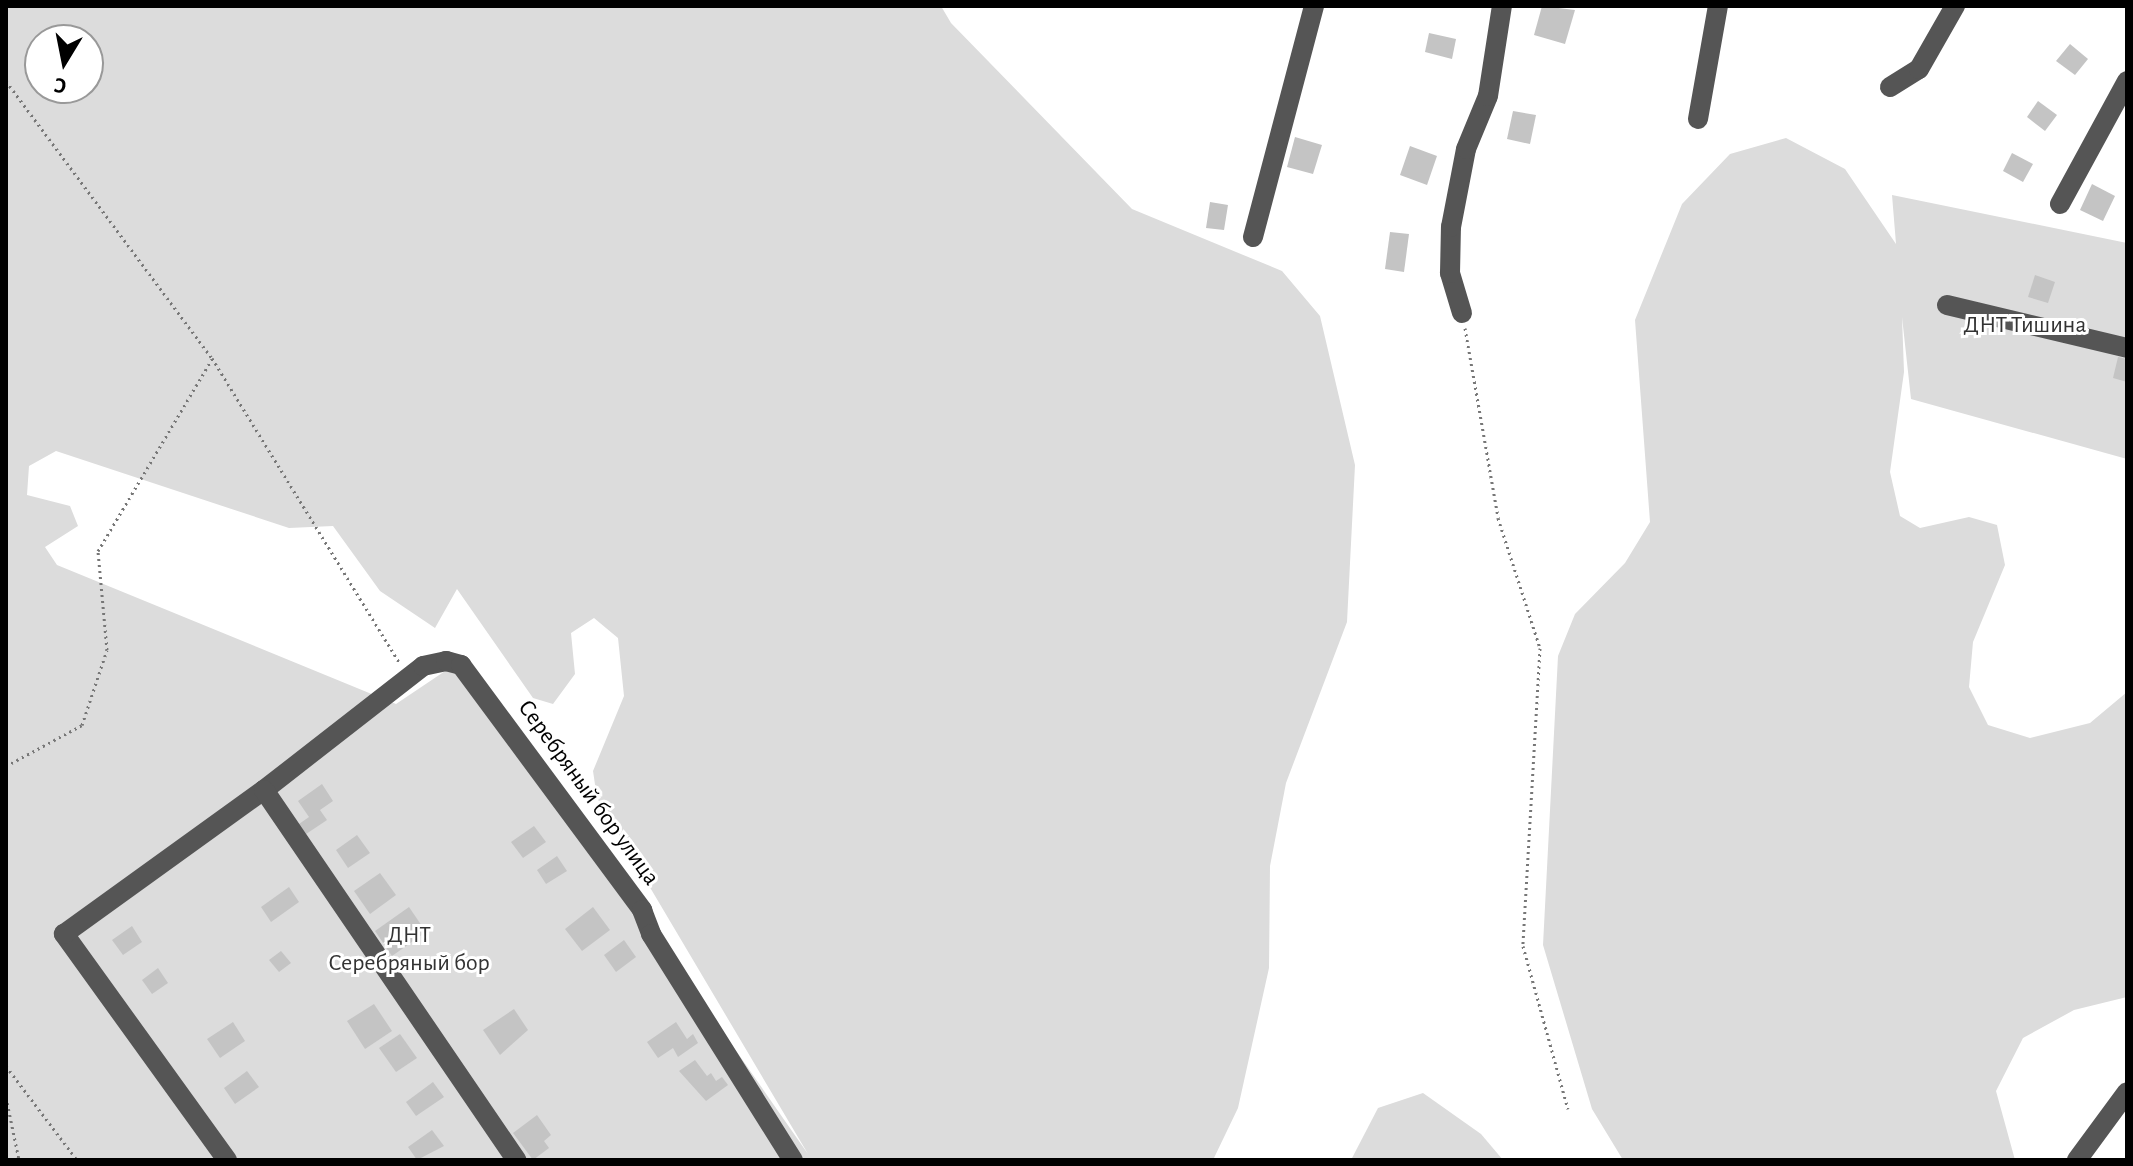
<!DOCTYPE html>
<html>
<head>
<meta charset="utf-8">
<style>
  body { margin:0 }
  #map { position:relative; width:2133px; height:1166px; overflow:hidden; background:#fff; font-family:"Alegreya Sans",sans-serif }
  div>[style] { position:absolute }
  .green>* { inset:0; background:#dcdcdc }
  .building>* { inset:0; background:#c4c4c4 }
  .path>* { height:3px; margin-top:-1.5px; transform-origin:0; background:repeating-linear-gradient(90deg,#777 0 2px,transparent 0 6px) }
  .minor>* { height:20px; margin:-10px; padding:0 10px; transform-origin:10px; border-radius:10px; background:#555 }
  span { translate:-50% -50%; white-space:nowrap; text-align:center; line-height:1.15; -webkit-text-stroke:6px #fff; paint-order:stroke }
  .park-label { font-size:24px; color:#333 }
  .street-label { font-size:24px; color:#000 }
  .frame { position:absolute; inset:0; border:8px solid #000; pointer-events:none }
  .north { position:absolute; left:24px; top:24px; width:80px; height:80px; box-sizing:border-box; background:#fff; border:2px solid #999; border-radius:50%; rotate:190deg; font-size:22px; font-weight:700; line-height:32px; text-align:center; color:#000 }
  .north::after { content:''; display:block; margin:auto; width:28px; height:36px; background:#000; clip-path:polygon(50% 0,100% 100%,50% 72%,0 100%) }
</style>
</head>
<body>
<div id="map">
  <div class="green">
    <div style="clip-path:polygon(evenodd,6px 6px,941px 6px,951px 23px,1132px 209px,1282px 271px,1320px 316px,1355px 465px,1347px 622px,1286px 783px,1270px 866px,1269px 968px,1238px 1108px,1213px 1160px,6px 1160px,6px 6px,40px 40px,88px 40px,88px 88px,40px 88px,40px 40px,6px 6px,56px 451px,289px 528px,333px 526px,380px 591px,435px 628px,457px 589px,533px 698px,553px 704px,575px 674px,571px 633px,594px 618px,618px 638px,624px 696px,593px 771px,597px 798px,808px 1154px,463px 659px,396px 704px,57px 565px,45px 547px,78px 526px,70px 506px,27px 495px,29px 466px,56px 451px)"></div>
    <div style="clip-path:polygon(1786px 138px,1845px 169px,1896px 244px,1892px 195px,2127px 243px,2127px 459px,1911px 399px,1902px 317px,1904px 372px,1890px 472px,1900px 516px,1920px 528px,1969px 517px,1997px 525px,2005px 565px,1973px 642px,1969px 687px,1988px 725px,2030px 738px,2090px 723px,2127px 692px,2127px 997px,2074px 1010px,2023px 1038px,1996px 1091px,2015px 1160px,1623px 1160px,1592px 1109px,1543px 945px,1558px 656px,1575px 614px,1625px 563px,1650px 522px,1635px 320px,1682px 204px,1730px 154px)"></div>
    <div style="clip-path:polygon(1423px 1093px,1481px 1134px,1503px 1160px,1351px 1160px,1378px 1108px)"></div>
  </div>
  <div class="building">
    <div style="clip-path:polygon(1542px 6px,1575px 10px,1565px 44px,1534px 35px)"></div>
    <div style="clip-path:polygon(1429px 33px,1456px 39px,1452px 59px,1425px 52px)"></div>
    <div style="clip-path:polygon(2070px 44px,2088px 59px,2075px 75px,2056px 61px)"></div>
    <div style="clip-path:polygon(2038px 101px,2057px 115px,2045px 131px,2027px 117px)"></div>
    <div style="clip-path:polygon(1513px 111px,1536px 115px,1530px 144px,1507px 139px)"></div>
    <div style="clip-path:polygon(1295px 137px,1322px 145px,1313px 174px,1287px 167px)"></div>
    <div style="clip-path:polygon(1410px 146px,1437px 156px,1427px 185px,1400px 175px)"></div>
    <div style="clip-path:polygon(2012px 153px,2033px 164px,2023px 182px,2003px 171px)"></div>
    <div style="clip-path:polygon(2092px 184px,2115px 196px,2103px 221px,2080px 210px)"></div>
    <div style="clip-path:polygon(1210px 202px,1228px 205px,1224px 230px,1206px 228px)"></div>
    <div style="clip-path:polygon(1390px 232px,1409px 234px,1404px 272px,1385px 269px)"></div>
    <div style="clip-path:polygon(2035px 275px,2055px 282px,2048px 303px,2028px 297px)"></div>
    <div style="clip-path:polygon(2118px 357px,2127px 359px,2127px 382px,2113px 378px)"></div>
    <div style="clip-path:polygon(322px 784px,333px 801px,320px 810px,327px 820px,306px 834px,299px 824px,309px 817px,298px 801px)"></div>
    <div style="clip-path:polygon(534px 826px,546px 842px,523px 858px,511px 842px)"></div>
    <div style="clip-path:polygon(357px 835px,370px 853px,348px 868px,336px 850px)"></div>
    <div style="clip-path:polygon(557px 856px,567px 871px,546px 884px,537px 870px)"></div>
    <div style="clip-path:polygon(380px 873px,396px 895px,370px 914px,354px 891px)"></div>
    <div style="clip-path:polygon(289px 887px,299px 902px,271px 922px,261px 907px)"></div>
    <div style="clip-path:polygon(409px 907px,426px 932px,392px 956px,375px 931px)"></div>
    <div style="clip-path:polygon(593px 907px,610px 930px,582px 951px,565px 929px)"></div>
    <div style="clip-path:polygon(132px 926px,142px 942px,123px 955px,112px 940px)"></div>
    <div style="clip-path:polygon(624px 940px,636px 957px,616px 972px,604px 955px)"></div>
    <div style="clip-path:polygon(281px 951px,291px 963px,279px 972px,269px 960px)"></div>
    <div style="clip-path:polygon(158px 968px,168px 983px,152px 994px,142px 980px)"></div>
    <div style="clip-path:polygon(374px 1004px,392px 1031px,365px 1049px,347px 1021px)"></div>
    <div style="clip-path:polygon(514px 1009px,528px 1030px,500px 1055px,483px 1030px)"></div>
    <div style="clip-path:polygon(233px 1022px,245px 1041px,220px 1058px,207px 1039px)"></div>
    <div style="clip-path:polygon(676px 1022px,687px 1039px,693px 1034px,698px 1043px,678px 1057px,673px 1048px,658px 1058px,647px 1042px)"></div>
    <div style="clip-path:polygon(400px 1034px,417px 1058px,396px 1072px,379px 1048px)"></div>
    <div style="clip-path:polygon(695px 1060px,707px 1076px,711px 1073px,716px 1081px,722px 1077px,728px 1085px,706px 1101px,679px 1071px)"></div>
    <div style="clip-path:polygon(247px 1071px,259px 1087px,235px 1104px,224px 1088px)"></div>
    <div style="clip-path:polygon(433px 1082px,444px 1097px,416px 1116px,406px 1102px)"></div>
    <div style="clip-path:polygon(537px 1115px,551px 1135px,544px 1141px,549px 1148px,533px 1160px,513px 1133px)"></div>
    <div style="clip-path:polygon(432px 1130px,444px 1146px,417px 1160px,408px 1147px)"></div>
  </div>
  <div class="path">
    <div style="left:6px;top:81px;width:345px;rotate:53.4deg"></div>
    <div style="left:212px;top:358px;width:358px;rotate:58.4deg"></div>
    <div style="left:1465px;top:328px;width:193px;rotate:80.1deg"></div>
    <div style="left:1498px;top:518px;width:137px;rotate:72.1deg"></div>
    <div style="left:1540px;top:648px;width:298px;rotate:93.3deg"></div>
    <div style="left:1523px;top:946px;width:169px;rotate:74.6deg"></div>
    <div style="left:6px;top:766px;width:86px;rotate:-28.3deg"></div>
    <div style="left:82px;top:725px;width:79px;rotate:-71.6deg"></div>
    <div style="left:107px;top:650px;width:99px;rotate:-95.2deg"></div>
    <div style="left:98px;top:551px;width:223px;rotate:-59.3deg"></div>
    <div style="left:6px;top:1066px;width:118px;rotate:52.9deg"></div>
    <div style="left:6px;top:1097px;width:64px;rotate:78.3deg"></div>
  </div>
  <div class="minor">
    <div style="left:1890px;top:87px;width:34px;rotate:-32deg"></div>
    <div style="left:1919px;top:69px;width:73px;rotate:-60.3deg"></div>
    <div style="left:1698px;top:119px;width:115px;rotate:-80deg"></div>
    <div style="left:2060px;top:204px;width:140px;rotate:-61.4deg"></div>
    <div style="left:1253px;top:237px;width:239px;rotate:-75.2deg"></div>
    <div style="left:1947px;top:305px;width:185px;rotate:13.4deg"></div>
    <div style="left:1462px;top:313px;width:42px;rotate:-106.7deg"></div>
    <div style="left:1450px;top:273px;width:46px;rotate:-88.8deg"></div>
    <div style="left:1451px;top:227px;width:79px;rotate:-79.1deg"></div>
    <div style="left:1466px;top:149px;width:57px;rotate:-67.5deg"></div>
    <div style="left:1488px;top:96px;width:91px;rotate:-81.2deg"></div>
    <div style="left:264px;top:790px;width:202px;rotate:-37.9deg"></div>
    <div style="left:423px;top:666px;width:24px;rotate:-12deg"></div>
    <div style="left:446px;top:661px;width:16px;rotate:15deg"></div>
    <div style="left:461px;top:665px;width:305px;rotate:53.5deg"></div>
    <div style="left:642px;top:910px;width:26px;rotate:69deg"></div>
    <div style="left:651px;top:934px;width:267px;rotate:57.9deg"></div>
    <div style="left:227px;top:1160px;width:279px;rotate:-125.8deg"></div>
    <div style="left:64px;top:934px;width:246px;rotate:-35.8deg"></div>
    <div style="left:264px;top:790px;width:448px;rotate:55.7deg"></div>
    <div style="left:2077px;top:1160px;width:84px;rotate:-53.7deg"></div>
  </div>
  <div class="park-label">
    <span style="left:2025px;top:326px">ДНТ Тишина</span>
    <span style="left:409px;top:950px">ДНТ<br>Серебряный бор</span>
  </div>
  <div class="street-label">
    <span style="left:588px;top:793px;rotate:54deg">Серебряный бор улица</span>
  </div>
  <div class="frame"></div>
  <div class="north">С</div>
</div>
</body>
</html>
